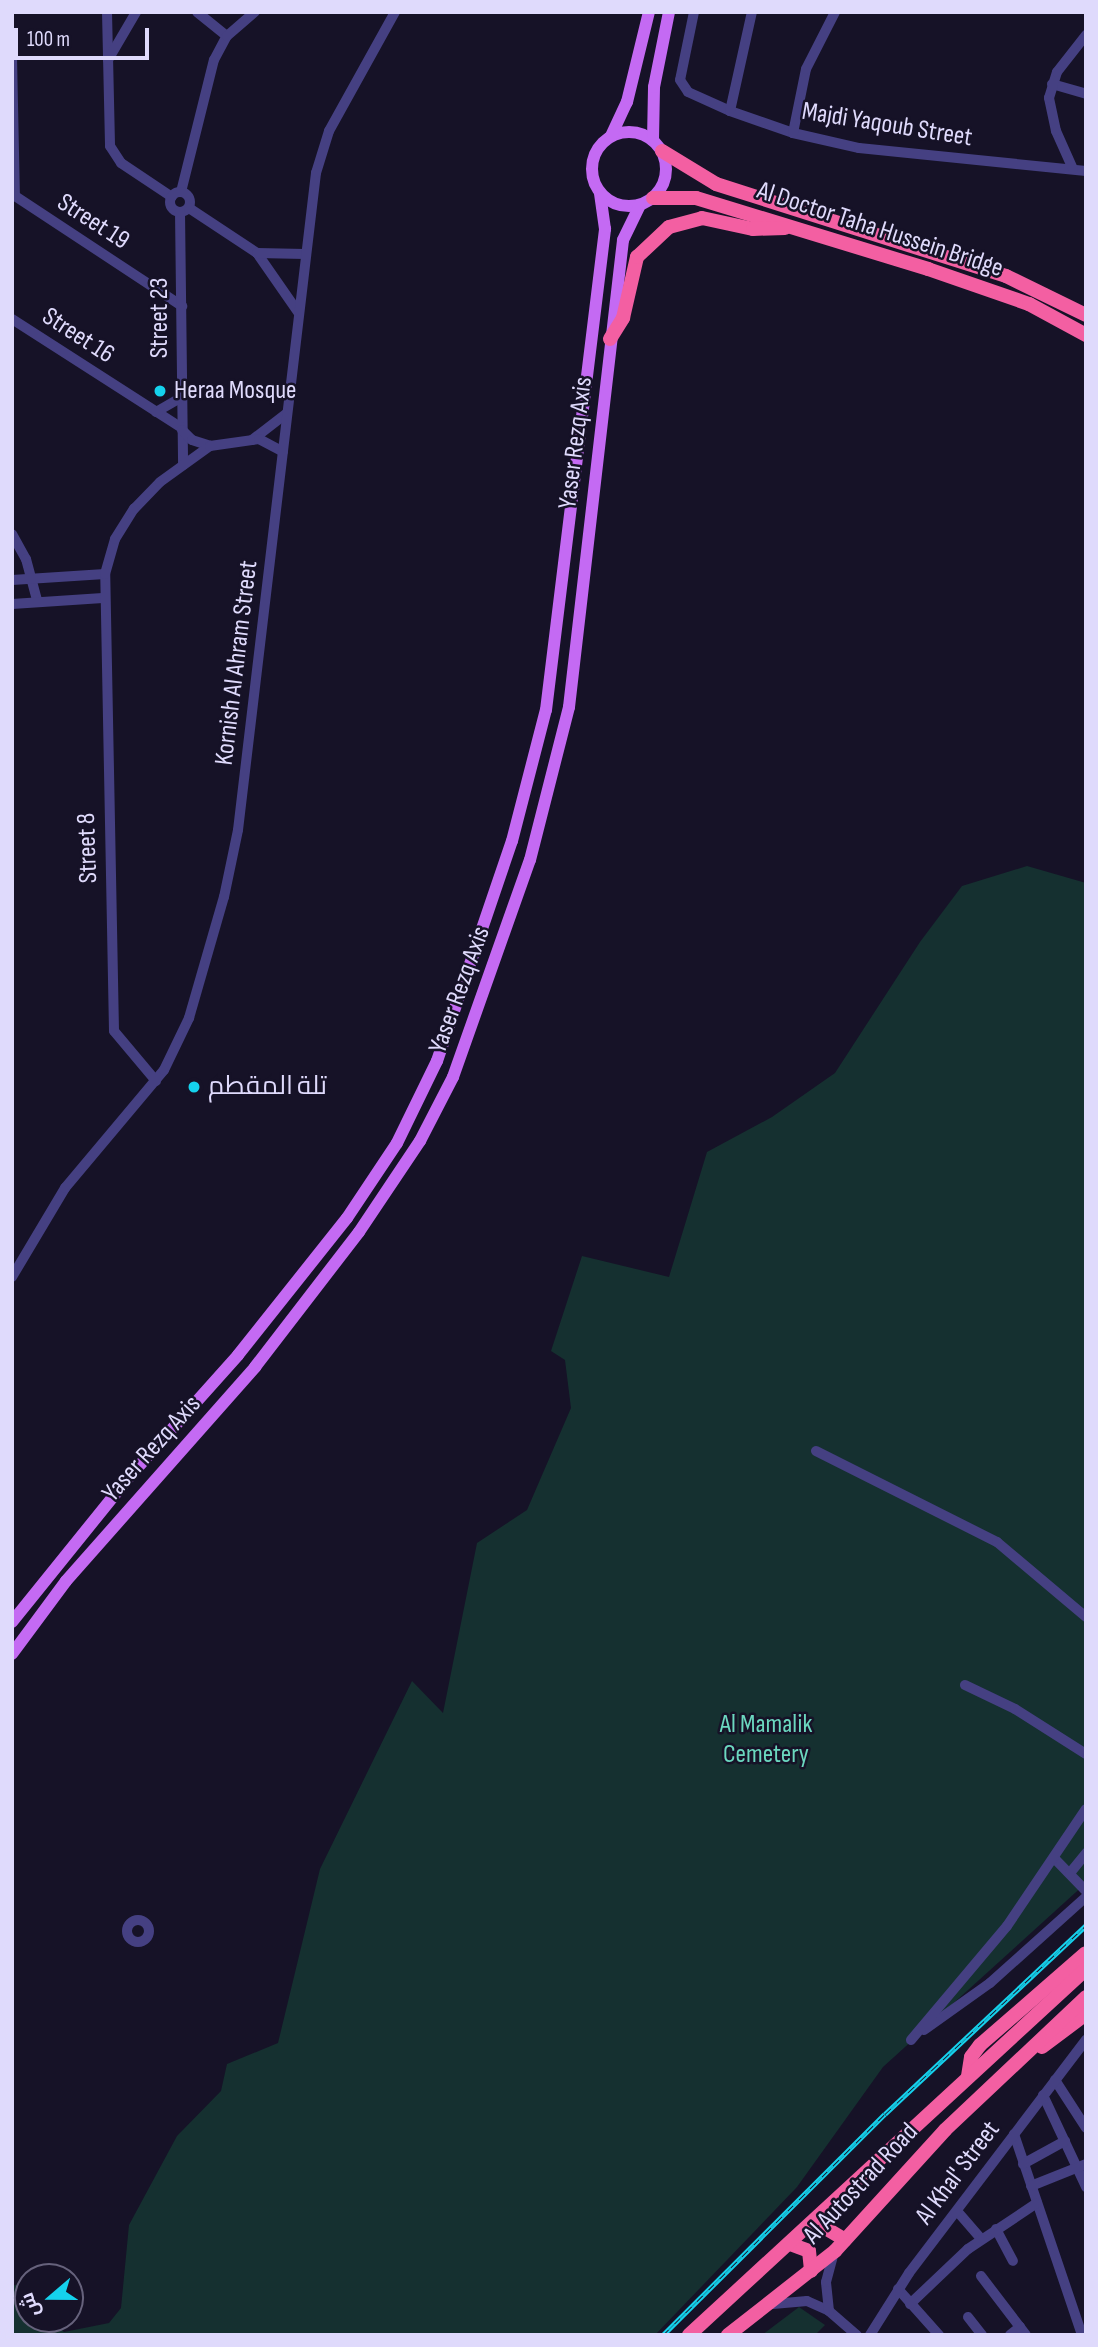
<!DOCTYPE html>
<html>
<head>
<meta charset="utf-8">
<style>
  body { margin:0 }
  #map { position:relative; width:1098px; height:2347px; overflow:hidden; background:#161227; font-family:"Sofia Sans Condensed",Cairo,sans-serif }
  div>[style] { position:absolute }
  .green>* { inset:0; background:#153030 }
  .minor>* { height:10px; margin:-5px; padding:0 5px; transform-origin:5px; border-radius:5px; background:#454082 }
  .minor>.ring { margin:-5px; padding:0; box-sizing:content-box; background:none; border:10px solid #454082; border-radius:50% }
  .major>* { height:12px; margin:-6px; padding:0 6px; transform-origin:6px; border-radius:6px; background:#c46af3 }
  .major>.ring { margin:-6px; padding:0; box-sizing:content-box; background:none; border:12px solid #c46af3; border-radius:50% }
  .highway>* { height:14px; margin:-7px; padding:0 7px; transform-origin:7px; border-radius:7px; background:#f35fa2 }
  .rail>* { height:5px; margin-top:-2.5px; transform-origin:0; background:repeating-linear-gradient(90deg,#161227 0 8px,#15d2ed 0 16px); box-sizing:border-box; border-block:2px solid #15d2ed }
  .dots>* { width:19px; height:19px; translate:-50% -50%; box-sizing:border-box; border:4px solid #161227; border-radius:50% }
  span { translate:-50% -50%; white-space:nowrap; text-align:center; line-height:1.15; -webkit-text-stroke:5px #161227; paint-order:stroke }
  .street-label { font-size:26px; color:#dfdafc }
  .poi-label { font-size:26px; color:#dfdafc }
  .left { translate:0 -50%; text-align:left }
  .park-label { font-size:26px; color:#6bd7bf }
  .frame { position:absolute; inset:0; border:14px solid #dfdafc; pointer-events:none }
  .north { position:absolute; left:14px; top:2263px; width:70px; height:70px; box-sizing:border-box; background:#161227; border:2px solid #66627c; border-radius:50%; rotate:250deg; font-size:19px; font-weight:700; line-height:28px; text-align:center; color:#dfdafc }
  .north::after { content:''; display:block; margin:auto; width:24px; height:32px; background:#15d2ed; clip-path:polygon(50% 0,100% 100%,50% 72%,0 100%) }
  .scale { position:absolute; left:14px; top:28px; width:135px; height:32px; box-sizing:border-box; border:4px solid #dfdafc; border-top:0; padding-left:9px; font-size:21px; line-height:24px; white-space:nowrap; color:#dfdafc; -webkit-text-stroke:5px #161227; paint-order:stroke }
</style>
</head>
<body>
<div id="map">
  <div class="green">
    <div style="clip-path:polygon(1027px 866px,1086px 883px,1086px 1883px,883px 2067px,797px 2187px,655px 2335px,12px 2335px,12px 2286px,19px 2284px,28px 2294px,28px 2319px,51px 2319px,64px 2332px,109px 2323px,121px 2308px,129px 2225px,177px 2136px,221px 2091px,227px 2064px,278px 2043px,320px 1869px,412px 1681px,443px 1713px,477px 1543px,527px 1510px,571px 1408px,565px 1360px,551px 1351px,582px 1256px,669px 1277px,707px 1152px,772px 1117px,835px 1073px,920px 942px,962px 886px)"></div>
    <div style="clip-path:polygon(799px 2307px,825px 2325px,815px 2335px,762px 2335px)"></div>
  </div>
  <div class="minor">
    <div style="left:107px;top:12px;width:134px;rotate:88.7deg"></div>
    <div style="left:110px;top:146px;width:20px;rotate:57deg"></div>
    <div style="left:121px;top:163px;width:61px;rotate:33.7deg"></div>
    <div style="left:197px;top:12px;width:38px;rotate:39deg"></div>
    <div style="left:694px;top:12px;width:69px;rotate:101.6deg"></div>
    <div style="left:680px;top:80px;width:14px;rotate:56deg"></div>
    <div style="left:688px;top:92px;width:46px;rotate:24.3deg"></div>
    <div style="left:730px;top:111px;width:67px;rotate:19.2deg"></div>
    <div style="left:793px;top:133px;width:68px;rotate:12.8deg"></div>
    <div style="left:859px;top:148px;width:228px;rotate:5.8deg"></div>
    <div style="left:12px;top:57px;width:139px;rotate:88.8deg"></div>
    <div style="left:108px;top:60px;width:56px;rotate:-59.7deg"></div>
    <div style="left:1052px;top:84px;width:35px;rotate:16deg"></div>
    <div style="left:730px;top:111px;width:101px;rotate:-77.5deg"></div>
    <div style="left:793px;top:133px;width:65px;rotate:-78.5deg"></div>
    <div style="left:806px;top:69px;width:64px;rotate:-63deg"></div>
    <div style="left:1073px;top:169px;width:42px;rotate:-114.1deg"></div>
    <div style="left:1056px;top:131px;width:34px;rotate:-102deg"></div>
    <div style="left:1049px;top:98px;width:27px;rotate:-73deg"></div>
    <div style="left:1057px;top:72px;width:47px;rotate:-51.9deg"></div>
    <div style="left:181px;top:192px;width:136px;rotate:-76deg"></div>
    <div style="left:214px;top:60px;width:27px;rotate:-62deg"></div>
    <div style="left:227px;top:36px;width:37px;rotate:-41deg"></div>
    <div class="ring" style="left:170px;top:192px;width:10px;height:10px"></div>
    <div style="left:12px;top:194px;width:204px;rotate:33.4deg"></div>
    <div style="left:189px;top:208px;width:82px;rotate:33.5deg"></div>
    <div style="left:257px;top:253px;width:72px;rotate:55.2deg"></div>
    <div style="left:180px;top:212px;width:253px;rotate:89.3deg"></div>
    <div style="left:257px;top:253px;width:48px;rotate:1.2deg"></div>
    <div style="left:12px;top:319px;width:202px;rotate:32.7deg"></div>
    <div style="left:156px;top:412px;width:30px;rotate:-30deg"></div>
    <div style="left:182px;top:430px;width:14px;rotate:45deg"></div>
    <div style="left:192px;top:440px;width:19px;rotate:18deg"></div>
    <div style="left:252px;top:440px;width:44px;rotate:-37.6deg"></div>
    <div style="left:12px;top:534px;width:29px;rotate:61deg"></div>
    <div style="left:26px;top:559px;width:42px;rotate:75deg"></div>
    <div style="left:12px;top:580px;width:93px;rotate:-3.7deg"></div>
    <div style="left:12px;top:604px;width:91px;rotate:-3.8deg"></div>
    <div style="left:156px;top:1081px;width:65px;rotate:-130deg"></div>
    <div style="left:114px;top:1031px;width:457px;rotate:-91.1deg"></div>
    <div style="left:105px;top:574px;width:36px;rotate:-74deg"></div>
    <div style="left:115px;top:539px;width:36px;rotate:-58deg"></div>
    <div style="left:134px;top:509px;width:37px;rotate:-46deg"></div>
    <div style="left:160px;top:482px;width:62px;rotate:-35.8deg"></div>
    <div style="left:210px;top:446px;width:49px;rotate:-8.1deg"></div>
    <div style="left:259px;top:439px;width:27px;rotate:28deg"></div>
    <div style="left:12px;top:1277px;width:104px;rotate:-59.2deg"></div>
    <div style="left:65px;top:1188px;width:154px;rotate:-50deg"></div>
    <div style="left:164px;top:1070px;width:58px;rotate:-64.3deg"></div>
    <div style="left:189px;top:1018px;width:126px;rotate:-73.9deg"></div>
    <div style="left:224px;top:897px;width:68px;rotate:-78.2deg"></div>
    <div style="left:238px;top:830px;width:662px;rotate:-83.23deg"></div>
    <div style="left:316px;top:173px;width:44px;rotate:-72.8deg"></div>
    <div style="left:329px;top:131px;width:136px;rotate:-61deg"></div>
    <div style="left:816px;top:1451px;width:203px;rotate:26.7deg"></div>
    <div style="left:997px;top:1542px;width:116px;rotate:40.1deg"></div>
    <div style="left:965px;top:1685px;width:55px;rotate:25.6deg"></div>
    <div style="left:1015px;top:1709px;width:84px;rotate:32.4deg"></div>
    <div style="left:1054px;top:1858px;width:46px;rotate:45.9deg"></div>
    <div style="left:1070px;top:1873px;width:26px;rotate:-51deg"></div>
    <div class="ring" style="left:127px;top:1920px;width:12px;height:12px"></div>
    <div style="left:924px;top:2030px;width:81px;rotate:-35.5deg"></div>
    <div style="left:990px;top:1983px;width:129px;rotate:-41.9deg"></div>
    <div style="left:911px;top:2040px;width:149px;rotate:-49.9deg"></div>
    <div style="left:1007px;top:1926px;width:141px;rotate:-56deg"></div>
    <div style="left:1055px;top:2080px;width:57px;rotate:57.1deg"></div>
    <div style="left:1043px;top:2095px;width:102px;rotate:64.9deg"></div>
    <div style="left:1014px;top:2134px;width:212px;rotate:71.3deg"></div>
    <div style="left:1023px;top:2164px;width:48px;rotate:-28.7deg"></div>
    <div style="left:1031px;top:2186px;width:59px;rotate:-21.8deg"></div>
    <div style="left:957px;top:2211px;width:37px;rotate:49deg"></div>
    <div style="left:996px;top:2229px;width:36px;rotate:62deg"></div>
    <div style="left:981px;top:2276px;width:74px;rotate:52.7deg"></div>
    <div style="left:898px;top:2289px;width:62px;rotate:48.3deg"></div>
    <div style="left:773px;top:2304px;width:34px;rotate:-5deg"></div>
    <div style="left:807px;top:2301px;width:24px;rotate:24deg"></div>
    <div style="left:829px;top:2311px;width:37px;rotate:41deg"></div>
    <div style="left:910px;top:2304px;width:80px;rotate:-43.5deg"></div>
    <div style="left:968px;top:2249px;width:83px;rotate:-33.7deg"></div>
    <div style="left:829px;top:2311px;width:29px;rotate:-96deg"></div>
    <div style="left:826px;top:2282px;width:30px;rotate:-75deg"></div>
    <div style="left:968px;top:2317px;width:23px;rotate:52deg"></div>
    <div style="left:870px;top:2335px;width:73px;rotate:-57.8deg"></div>
    <div style="left:909px;top:2273px;width:293px;rotate:-52.8deg"></div>
    <div style="left:1010px;top:2335px;width:13px;rotate:-39deg"></div>
  </div>
  <div class="major">
    <div class="ring" style="left:592px;top:132px;width:62px;height:62px"></div>
    <div style="left:611px;top:136px;width:38px;rotate:-65deg"></div>
    <div style="left:627px;top:102px;width:93px;rotate:-76.3deg"></div>
    <div style="left:653px;top:140px;width:53px;rotate:-88.9deg"></div>
    <div style="left:654px;top:87px;width:76px;rotate:-78.7deg"></div>
    <div style="left:12px;top:1622px;width:188px;rotate:-51.1deg"></div>
    <div style="left:130px;top:1476px;width:162px;rotate:-48.2deg"></div>
    <div style="left:238px;top:1355px;width:175px;rotate:-51.5deg"></div>
    <div style="left:347px;top:1218px;width:90px;rotate:-56.3deg"></div>
    <div style="left:397px;top:1143px;width:91px;rotate:-64deg"></div>
    <div style="left:437px;top:1061px;width:232px;rotate:-71.2deg"></div>
    <div style="left:512px;top:841px;width:135px;rotate:-75.5deg"></div>
    <div style="left:546px;top:710px;width:485px;rotate:-83deg"></div>
    <div style="left:605px;top:229px;width:36px;rotate:-98deg"></div>
    <div style="left:12px;top:1654px;width:91px;rotate:-53.5deg"></div>
    <div style="left:66px;top:1581px;width:286px;rotate:-48.5deg"></div>
    <div style="left:255px;top:1367px;width:170px;rotate:-52.4deg"></div>
    <div style="left:359px;top:1232px;width:110px;rotate:-56.2deg"></div>
    <div style="left:420px;top:1141px;width:72px;rotate:-62.7deg"></div>
    <div style="left:453px;top:1077px;width:230px;rotate:-70.5deg"></div>
    <div style="left:530px;top:860px;width:158px;rotate:-75.7deg"></div>
    <div style="left:569px;top:707px;width:470px;rotate:-83.4deg"></div>
    <div style="left:623px;top:240px;width:39px;rotate:-64deg"></div>
  </div>
  <div class="highway">
    <div style="left:662px;top:151px;width:63px;rotate:31.4deg"></div>
    <div style="left:716px;top:184px;width:304px;rotate:17.6deg"></div>
    <div style="left:1006px;top:276px;width:89px;rotate:26deg"></div>
    <div style="left:653px;top:198px;width:43px"></div>
    <div style="left:696px;top:198px;width:243px;rotate:17deg"></div>
    <div style="left:928px;top:269px;width:107px;rotate:19.1deg"></div>
    <div style="left:1029px;top:304px;width:65px;rotate:28.5deg"></div>
    <div style="left:610px;top:339px;width:25px;rotate:-58deg"></div>
    <div style="left:623px;top:318px;width:63px;rotate:-77.1deg"></div>
    <div style="left:637px;top:257px;width:44px;rotate:-43.2deg"></div>
    <div style="left:669px;top:227px;width:34px;rotate:-15deg"></div>
    <div style="left:702px;top:218px;width:52px;rotate:12.2deg"></div>
    <div style="left:753px;top:229px;width:32px;rotate:-2deg"></div>
    <div style="left:1042px;top:2047px;width:55px;rotate:-36.9deg"></div>
    <div style="left:968px;top:2076px;width:19px;rotate:-81deg"></div>
    <div style="left:971px;top:2057px;width:15px;rotate:-53deg"></div>
    <div style="left:980px;top:2045px;width:140px;rotate:-41deg"></div>
    <div style="left:824px;top:2211px;width:18px;rotate:81deg"></div>
    <div style="left:827px;top:2229px;width:21px;rotate:31deg"></div>
    <div style="left:790px;top:2244px;width:20px;rotate:20deg"></div>
    <div style="left:809px;top:2251px;width:20px;rotate:84deg"></div>
    <div style="left:689px;top:2335px;width:540px;rotate:-42.67deg"></div>
    <div style="left:728px;top:2335px;width:136px;rotate:-38.1deg"></div>
    <div style="left:835px;top:2251px;width:164px;rotate:-47.7deg"></div>
    <div style="left:945px;top:2130px;width:194px;rotate:-43.3deg"></div>
  </div>
  <div class="rail">
    <div style="left:663px;top:2335px;width:313px;rotate:-44.9deg"></div>
    <div style="left:885px;top:2114px;width:276px;rotate:-43.2deg"></div>
  </div>
  <div class="dots">
    <div style="left:160px;top:391px;background:#15d2ed"></div>
    <div style="left:194px;top:1087px;background:#15d2ed"></div>
  </div>
  <div class="street-label">
    <span style="left:887px;top:125px;rotate:9deg">Majdi Yaqoub Street</span>
    <span style="left:93px;top:222px;rotate:33deg">Street 19</span>
    <span style="left:880px;top:230px;rotate:18deg">Al Doctor Taha Hussein Bridge</span>
    <span style="left:160px;top:318px;rotate:-90deg">Street 23</span>
    <span style="left:78px;top:336px;rotate:33deg">Street 16</span>
    <span style="left:576px;top:443px;rotate:-83deg">Yaser Rezq Axis</span>
    <span style="left:237px;top:663px;rotate:-83deg">Kornish Al Ahram Street</span>
    <span style="left:88px;top:848px;rotate:-92deg">Street 8</span>
    <span style="left:460px;top:990px;rotate:-70deg">Yaser Rezq Axis</span>
    <span style="left:152px;top:1449px;rotate:-48deg">Yaser Rezq Axis</span>
    <span style="left:958px;top:2173px;rotate:-53deg">Al Khal' Street</span>
    <span style="left:861px;top:2184px;rotate:-47deg">Al Autostrad Road</span>
  </div>
  <div class="poi-label">
    <span class="left" style="left:174px;top:391px">Heraa Mosque</span>
    <span class="left" style="left:208px;top:1087px">تلة المقطم</span>
  </div>
  <div class="park-label">
    <span style="left:766px;top:1740px">Al Mamalik<br>Cemetery</span>
  </div>
  <div class="frame"></div>
  <div class="north">ش</div>
  <div class="scale">100 m</div>
</div>
</body>
</html>
